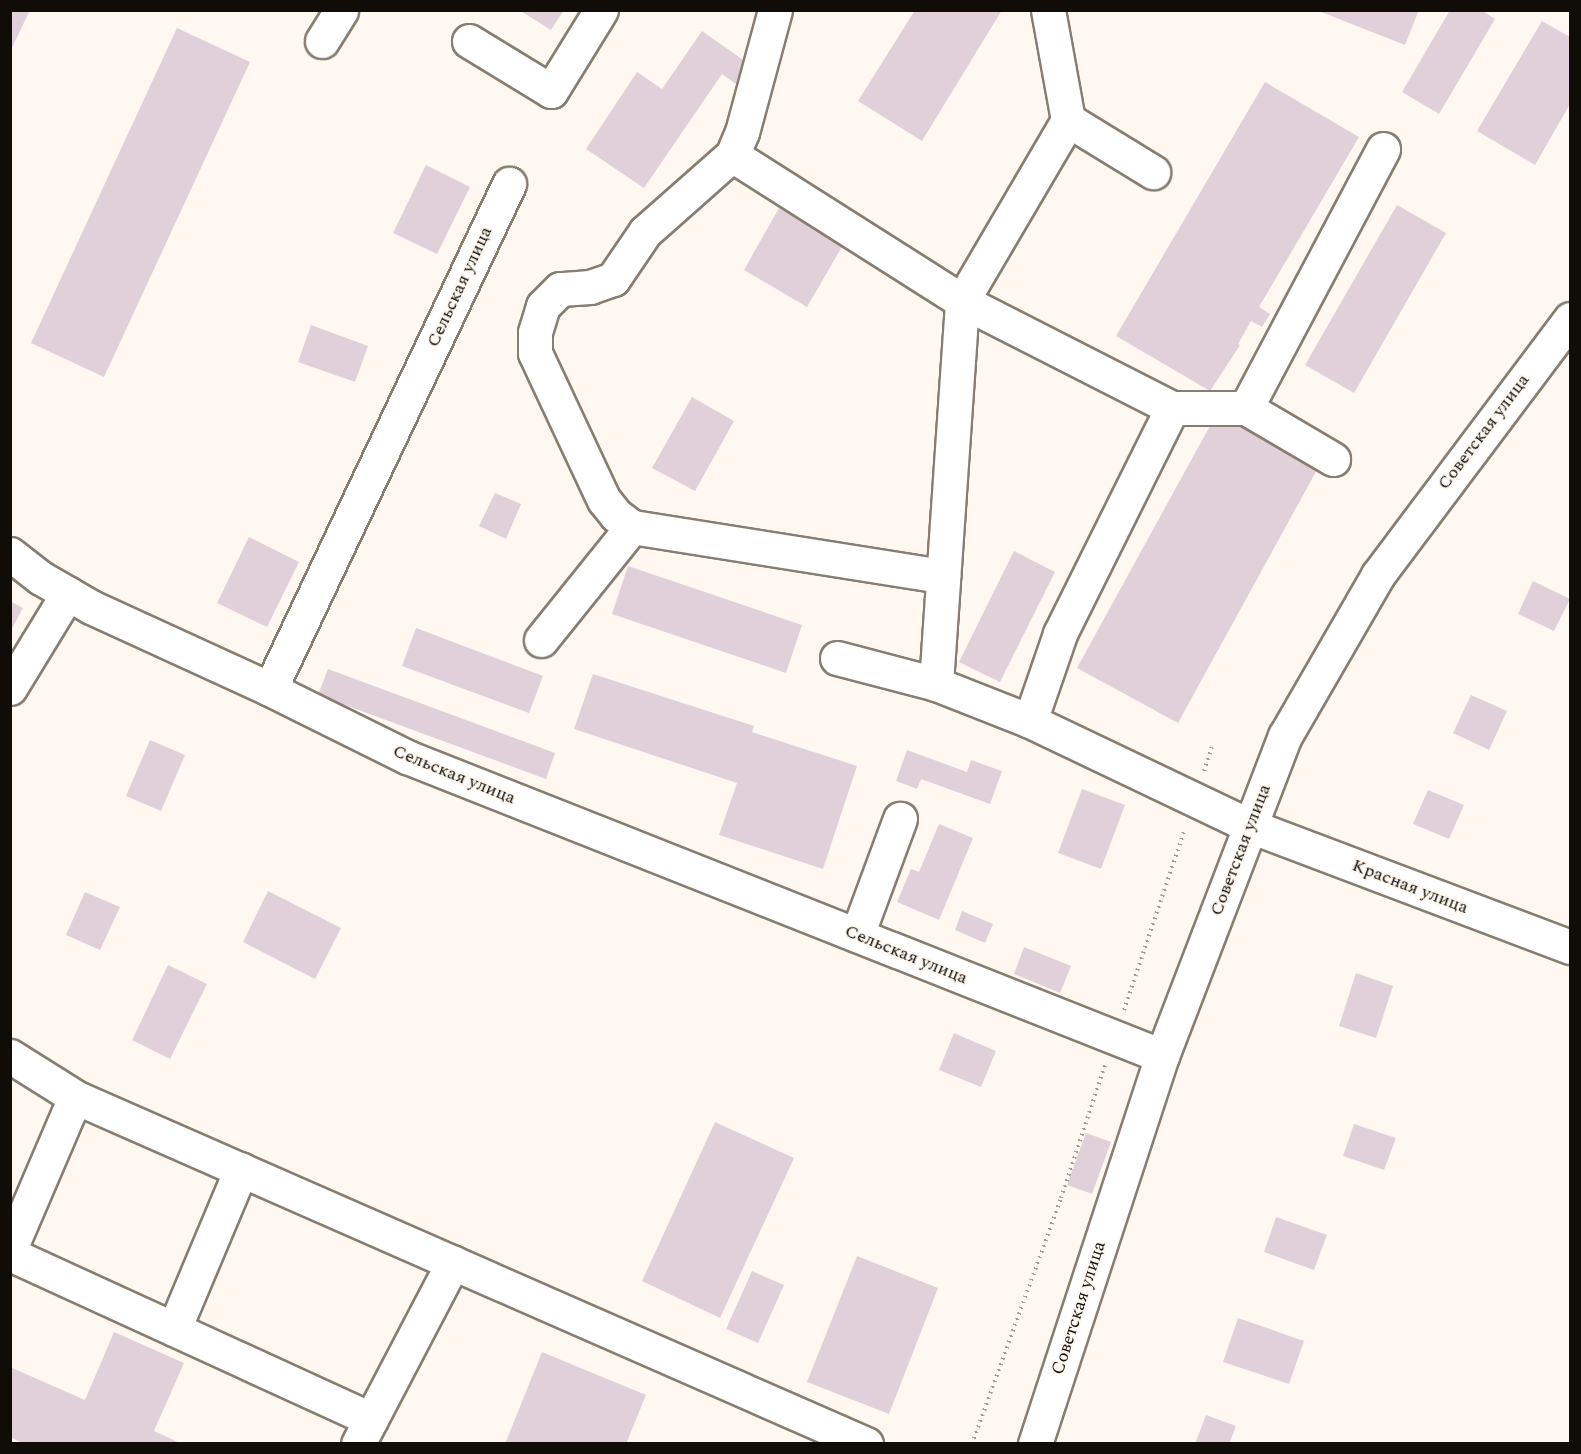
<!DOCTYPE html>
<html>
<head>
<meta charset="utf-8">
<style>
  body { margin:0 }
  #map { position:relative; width:1581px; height:1454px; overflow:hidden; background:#fff8f0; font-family:Spectral,serif }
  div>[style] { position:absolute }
  .building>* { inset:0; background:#e1d0d9 }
  .path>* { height:4px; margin-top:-2px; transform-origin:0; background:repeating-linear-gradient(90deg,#a19b95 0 1.5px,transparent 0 6px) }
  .roads { filter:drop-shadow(2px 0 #877d71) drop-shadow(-2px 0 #877d71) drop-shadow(0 2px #877d71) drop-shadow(0 -2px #877d71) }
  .minor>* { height:33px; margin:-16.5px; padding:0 16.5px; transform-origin:16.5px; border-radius:16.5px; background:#fff }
  .major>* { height:33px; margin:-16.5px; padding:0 16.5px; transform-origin:16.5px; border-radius:16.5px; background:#fff }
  span { translate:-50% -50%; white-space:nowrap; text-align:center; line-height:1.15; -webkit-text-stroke:4.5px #fff8f0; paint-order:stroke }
  .street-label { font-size:18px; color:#100c08 }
  .frame { position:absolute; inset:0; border:12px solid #100c08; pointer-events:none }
</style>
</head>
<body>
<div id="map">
  <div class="building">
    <div style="clip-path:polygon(10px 10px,30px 10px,10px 52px)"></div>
    <div style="clip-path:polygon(519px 10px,564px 10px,551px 30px)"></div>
    <div style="clip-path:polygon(915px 10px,1002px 10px,922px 141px,858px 101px)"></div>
    <div style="clip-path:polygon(1316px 10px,1419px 10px,1405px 45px)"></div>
    <div style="clip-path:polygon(1450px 10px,1481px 10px,1495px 19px,1439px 114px,1402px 92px)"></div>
    <div style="clip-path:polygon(1542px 21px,1570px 37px,1570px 104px,1535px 165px,1477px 131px)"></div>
    <div style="clip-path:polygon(177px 28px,250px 62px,104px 377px,31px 343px)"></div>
    <div style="clip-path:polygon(702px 31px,749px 64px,736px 84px,722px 74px,644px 188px,586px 149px,637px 72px,662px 89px)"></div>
    <div style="clip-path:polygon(1265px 82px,1359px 137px,1259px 307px,1270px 314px,1262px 327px,1251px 321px,1238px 344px,1240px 345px,1210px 391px,1116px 336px)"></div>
    <div style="clip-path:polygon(426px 165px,470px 187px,437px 254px,393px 233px)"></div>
    <div style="clip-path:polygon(1397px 205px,1446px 233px,1354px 393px,1305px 365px)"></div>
    <div style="clip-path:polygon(779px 208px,843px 245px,807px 307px,744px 270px)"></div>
    <div style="clip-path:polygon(311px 325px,368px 346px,355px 382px,298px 362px)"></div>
    <div style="clip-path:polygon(692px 397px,734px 421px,695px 491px,652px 468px)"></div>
    <div style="clip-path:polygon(1217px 413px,1318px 468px,1178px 723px,1077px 668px)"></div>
    <div style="clip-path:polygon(495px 493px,521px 504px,506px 539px,479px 526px)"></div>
    <div style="clip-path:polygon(249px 537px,299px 562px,267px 627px,217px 603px)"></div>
    <div style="clip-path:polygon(1014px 551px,1055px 572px,1000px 682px,959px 662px)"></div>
    <div style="clip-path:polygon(628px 566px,802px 625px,786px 673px,612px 614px)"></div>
    <div style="clip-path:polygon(1533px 581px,1570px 599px,1554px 631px,1518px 614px)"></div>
    <div style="clip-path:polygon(10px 601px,23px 608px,10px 632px)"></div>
    <div style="clip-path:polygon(416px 628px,543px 676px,529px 713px,402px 666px)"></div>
    <div style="clip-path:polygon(328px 669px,555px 753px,546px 779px,318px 695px)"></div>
    <div style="clip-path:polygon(593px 674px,754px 726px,752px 732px,857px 766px,823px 869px,719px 835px,737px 783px,574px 729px)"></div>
    <div style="clip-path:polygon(1471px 695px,1507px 711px,1489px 750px,1453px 733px)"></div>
    <div style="clip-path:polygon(150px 740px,185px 755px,161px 811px,126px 796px)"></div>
    <div style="clip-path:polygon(907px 750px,967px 772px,971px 760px,1002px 771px,990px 804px,921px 779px,917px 789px,896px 781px)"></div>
    <div style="clip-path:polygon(1082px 789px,1125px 805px,1101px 869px,1058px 853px)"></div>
    <div style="clip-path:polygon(1428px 790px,1464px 805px,1449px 839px,1413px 824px)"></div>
    <div style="clip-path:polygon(939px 824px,973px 838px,939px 920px,897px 902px,911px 869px,919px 872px)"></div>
    <div style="clip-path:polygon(268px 891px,341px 928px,315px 979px,243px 942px)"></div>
    <div style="clip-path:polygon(85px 892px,120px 907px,100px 950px,66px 935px)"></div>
    <div style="clip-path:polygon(962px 911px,993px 924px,985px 943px,955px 930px)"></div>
    <div style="clip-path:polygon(1024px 947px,1071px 966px,1060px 993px,1014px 974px)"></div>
    <div style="clip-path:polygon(168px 965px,207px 984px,170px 1059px,132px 1040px)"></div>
    <div style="clip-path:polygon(1356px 973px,1393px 986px,1376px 1038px,1339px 1026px)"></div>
    <div style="clip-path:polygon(954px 1033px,996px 1051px,981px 1087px,939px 1070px)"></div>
    <div style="clip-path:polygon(715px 1122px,794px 1158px,720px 1318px,642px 1281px)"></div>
    <div style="clip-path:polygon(1354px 1124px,1396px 1138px,1384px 1170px,1343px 1156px)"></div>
    <div style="clip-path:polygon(1086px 1133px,1111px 1142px,1092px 1194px,1067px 1185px)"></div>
    <div style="clip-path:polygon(1276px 1217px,1327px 1235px,1314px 1270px,1264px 1252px)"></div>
    <div style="clip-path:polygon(857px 1256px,938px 1288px,889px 1414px,807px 1382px)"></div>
    <div style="clip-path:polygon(752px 1271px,784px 1285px,758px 1343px,726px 1329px)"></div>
    <div style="clip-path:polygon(1238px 1318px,1304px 1341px,1289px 1384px,1223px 1362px)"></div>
    <div style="clip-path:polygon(114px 1332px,184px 1363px,154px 1431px,182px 1444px,24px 1444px,10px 1437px,10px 1367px,85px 1400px)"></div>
    <div style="clip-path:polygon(542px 1352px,646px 1395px,626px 1444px,505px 1444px)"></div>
    <div style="clip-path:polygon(1206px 1415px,1236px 1426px,1229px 1444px,1195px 1444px)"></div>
  </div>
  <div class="path">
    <div style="left:1204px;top:771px;width:25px;rotate:-72deg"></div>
    <div style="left:1124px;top:1010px;width:191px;rotate:-71.4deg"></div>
    <div style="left:972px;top:1444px;width:262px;rotate:-70.1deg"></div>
    <div style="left:1061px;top:1198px;width:140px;rotate:-71.7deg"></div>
  </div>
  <div class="roads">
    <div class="minor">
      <div style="left:775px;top:10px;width:126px;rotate:105.1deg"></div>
      <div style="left:742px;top:132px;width:25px;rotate:113deg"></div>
      <div style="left:732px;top:155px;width:116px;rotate:138.5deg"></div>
      <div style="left:645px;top:232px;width:57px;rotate:124.2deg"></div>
      <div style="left:613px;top:279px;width:24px;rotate:161deg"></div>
      <div style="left:590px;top:287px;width:30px;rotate:176deg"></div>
      <div style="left:560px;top:289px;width:24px;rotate:135deg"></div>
      <div style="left:543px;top:306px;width:27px;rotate:107deg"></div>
      <div style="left:535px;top:332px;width:21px;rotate:90deg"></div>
      <div style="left:535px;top:353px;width:162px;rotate:64.9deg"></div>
      <div style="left:604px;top:500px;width:19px;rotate:51deg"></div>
      <div style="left:616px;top:515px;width:20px;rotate:37deg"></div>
      <div style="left:632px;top:527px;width:315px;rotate:9deg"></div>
      <div style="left:322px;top:41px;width:36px;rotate:-58deg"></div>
      <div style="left:469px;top:41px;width:96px;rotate:31.4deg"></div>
      <div style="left:551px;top:91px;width:95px;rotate:-58.3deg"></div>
      <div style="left:1068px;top:120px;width:100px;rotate:31.5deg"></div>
      <div style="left:732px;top:155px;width:272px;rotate:32.4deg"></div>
      <div style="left:962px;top:301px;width:236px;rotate:27deg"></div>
      <div style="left:1172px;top:408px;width:252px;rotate:116.4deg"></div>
      <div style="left:1060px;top:634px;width:92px;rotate:109deg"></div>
      <div style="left:1172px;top:408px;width:74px"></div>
      <div style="left:1246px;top:408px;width:293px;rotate:-62.1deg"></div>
      <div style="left:1246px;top:408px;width:101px;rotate:30.4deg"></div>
      <div style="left:10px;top:554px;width:39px;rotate:38deg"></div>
      <div style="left:41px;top:578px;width:58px;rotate:30.1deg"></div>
      <div style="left:91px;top:607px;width:197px;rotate:24.6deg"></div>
      <div style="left:270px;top:689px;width:153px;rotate:26.4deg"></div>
      <div style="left:407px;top:757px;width:812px;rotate:21.6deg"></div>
      <div style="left:541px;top:640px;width:145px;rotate:-51.2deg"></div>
      <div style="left:837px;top:658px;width:102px;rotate:14.7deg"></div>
      <div style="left:936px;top:684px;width:101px;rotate:21.5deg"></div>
      <div style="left:1030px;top:721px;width:244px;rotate:25.5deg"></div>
      <div style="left:1250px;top:826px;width:342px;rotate:20.7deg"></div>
      <div style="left:936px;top:684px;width:384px;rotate:-86.1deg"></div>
      <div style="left:962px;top:301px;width:210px;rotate:-59.6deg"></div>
      <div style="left:1068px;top:120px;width:112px;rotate:-100.3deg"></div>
      <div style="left:10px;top:688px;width:111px;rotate:-58.6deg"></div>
      <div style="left:270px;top:689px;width:559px;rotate:-64.67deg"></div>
      <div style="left:857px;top:935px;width:124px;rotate:-69.7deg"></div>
      <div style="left:10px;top:1056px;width:77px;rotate:32.2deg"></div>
      <div style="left:75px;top:1097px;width:864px;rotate:23.69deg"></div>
      <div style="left:10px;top:1249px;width:165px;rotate:-66.8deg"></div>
      <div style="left:10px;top:1254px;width:397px;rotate:24.6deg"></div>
      <div style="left:174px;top:1329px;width:173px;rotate:-67.2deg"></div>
      <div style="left:358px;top:1444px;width:205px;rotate:-62.4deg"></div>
    </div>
    <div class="major">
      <div style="left:1035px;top:1444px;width:408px;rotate:-71.9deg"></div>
      <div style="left:1162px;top:1056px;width:343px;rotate:-69deg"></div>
      <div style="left:1285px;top:736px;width:186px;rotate:-60deg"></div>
      <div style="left:1378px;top:575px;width:320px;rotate:-53.1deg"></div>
    </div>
  </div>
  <div class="street-label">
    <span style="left:460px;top:287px;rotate:-65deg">Сельская улица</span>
    <span style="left:1484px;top:432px;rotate:-53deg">Советская улица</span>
    <span style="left:454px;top:775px;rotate:22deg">Сельская улица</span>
    <span style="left:1241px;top:850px;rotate:-69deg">Советская улица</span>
    <span style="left:1410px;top:887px;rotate:21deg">Красная улица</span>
    <span style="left:906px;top:955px;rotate:22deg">Сельская улица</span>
    <span style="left:1079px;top:1308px;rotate:-72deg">Советская улица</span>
  </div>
  <div class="frame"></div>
</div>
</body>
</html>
